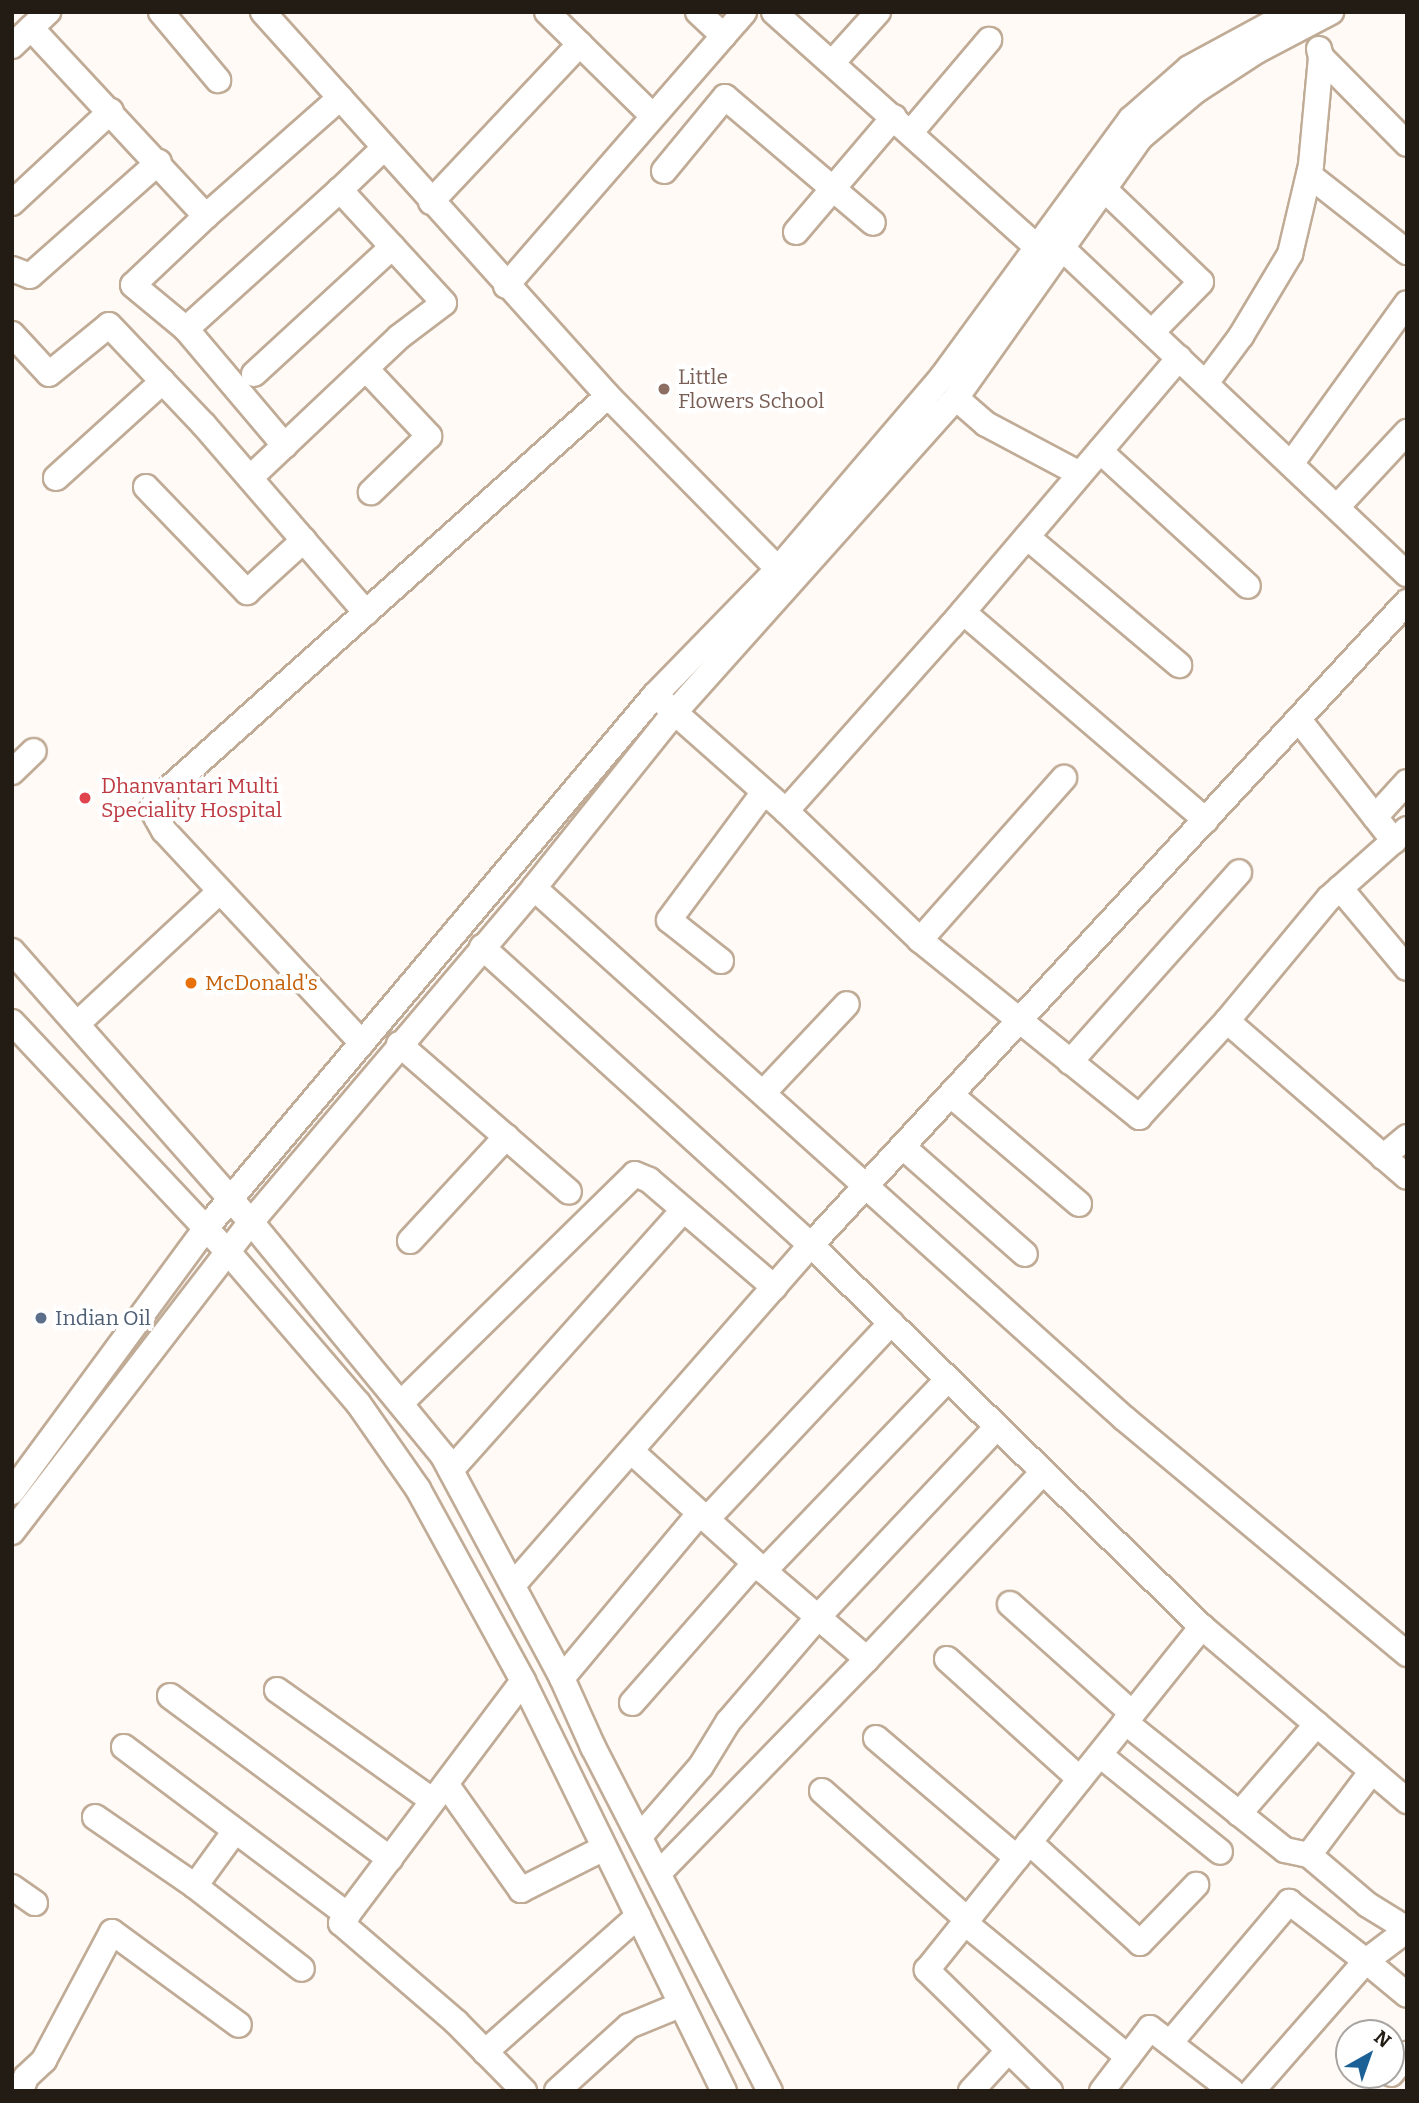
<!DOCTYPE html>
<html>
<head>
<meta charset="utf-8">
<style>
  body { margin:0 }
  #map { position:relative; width:1419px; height:2103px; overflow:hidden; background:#fffaf6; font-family:Bitter,serif }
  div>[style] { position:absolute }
  .roads { filter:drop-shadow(2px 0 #c0ab96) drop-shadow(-2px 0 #c0ab96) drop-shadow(0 2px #c0ab96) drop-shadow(0 -2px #c0ab96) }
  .minor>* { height:24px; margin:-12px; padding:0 12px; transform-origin:12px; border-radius:12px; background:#fff }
  .dots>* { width:19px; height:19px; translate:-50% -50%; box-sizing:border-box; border:4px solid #fff; border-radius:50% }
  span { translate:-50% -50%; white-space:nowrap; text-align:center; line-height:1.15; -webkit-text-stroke:7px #fff; paint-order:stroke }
  .education-label { font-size:21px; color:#785e54 }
  .left { translate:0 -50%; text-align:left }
  .health-label { font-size:21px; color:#be3a42 }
  .food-label { font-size:21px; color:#c56008 }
  .service-label { font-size:21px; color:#4e5e75 }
  .frame { position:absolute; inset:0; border:14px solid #231c14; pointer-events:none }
  .north { position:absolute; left:1335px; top:2019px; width:70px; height:70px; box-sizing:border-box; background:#fff; border:2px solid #a7a4a1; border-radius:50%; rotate:40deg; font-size:19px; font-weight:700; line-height:28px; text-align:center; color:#231c14 }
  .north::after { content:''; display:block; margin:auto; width:24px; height:32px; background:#1b6195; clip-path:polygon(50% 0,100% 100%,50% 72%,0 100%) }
</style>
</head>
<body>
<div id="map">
  <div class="roads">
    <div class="minor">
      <div style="left:161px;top:12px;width:89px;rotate:50deg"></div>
      <div style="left:263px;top:12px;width:516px;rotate:48.06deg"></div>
      <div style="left:608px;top:396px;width:257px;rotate:45.5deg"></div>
      <div style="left:547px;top:12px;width:148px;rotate:44.5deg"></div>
      <div style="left:698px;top:12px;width:35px;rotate:43deg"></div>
      <div style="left:774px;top:12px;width:368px;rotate:41.8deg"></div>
      <div style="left:31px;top:28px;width:257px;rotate:47.1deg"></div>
      <div style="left:206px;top:216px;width:100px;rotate:136.6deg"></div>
      <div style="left:133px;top:285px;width:69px;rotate:39.7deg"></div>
      <div style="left:186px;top:329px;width:153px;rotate:49.8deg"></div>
      <div style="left:12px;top:46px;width:50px;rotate:-43.4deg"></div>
      <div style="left:1319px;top:49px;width:8px;rotate:76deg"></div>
      <div style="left:1321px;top:57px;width:122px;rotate:45.3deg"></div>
      <div style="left:832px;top:63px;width:69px;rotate:-48deg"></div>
      <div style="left:911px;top:132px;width:121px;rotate:-49.7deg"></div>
      <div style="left:664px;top:171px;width:96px;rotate:-50.5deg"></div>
      <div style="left:725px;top:97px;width:194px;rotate:40.4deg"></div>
      <div style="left:1309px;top:175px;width:125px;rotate:38.2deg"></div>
      <div style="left:1102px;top:187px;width:137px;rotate:43.8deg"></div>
      <div style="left:1201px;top:282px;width:70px;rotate:134.4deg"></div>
      <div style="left:431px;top:202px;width:217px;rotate:-46.7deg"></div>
      <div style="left:12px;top:203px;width:135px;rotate:-42.9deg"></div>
      <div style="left:206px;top:216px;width:179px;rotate:-41.4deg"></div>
      <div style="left:796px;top:232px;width:151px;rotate:-49.6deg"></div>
      <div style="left:1063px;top:249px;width:473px;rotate:43.4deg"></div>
      <div style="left:12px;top:269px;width:19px;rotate:21deg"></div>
      <div style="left:30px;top:276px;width:172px;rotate:-41.5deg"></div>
      <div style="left:506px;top:286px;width:363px;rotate:-49deg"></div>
      <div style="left:186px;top:329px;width:207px;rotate:-42.1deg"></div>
      <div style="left:12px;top:334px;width:54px;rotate:47.2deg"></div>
      <div style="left:49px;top:374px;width:77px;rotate:-39.2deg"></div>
      <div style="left:109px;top:325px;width:138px;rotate:46.5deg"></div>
      <div style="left:204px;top:425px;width:248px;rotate:49.2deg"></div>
      <div style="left:367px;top:370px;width:91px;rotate:46.8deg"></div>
      <div style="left:429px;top:436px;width:81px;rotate:136deg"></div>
      <div style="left:254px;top:374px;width:188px;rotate:-42.6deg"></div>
      <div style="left:1206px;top:383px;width:59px;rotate:-53.3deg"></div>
      <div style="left:1241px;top:336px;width:96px;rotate:-59.1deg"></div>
      <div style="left:1290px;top:254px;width:91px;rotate:-76.7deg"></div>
      <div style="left:1311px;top:165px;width:108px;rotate:-84.7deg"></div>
      <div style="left:956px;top:398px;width:40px;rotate:41deg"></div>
      <div style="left:986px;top:424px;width:106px;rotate:28deg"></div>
      <div style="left:1100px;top:451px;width:200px;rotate:42.4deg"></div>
      <div style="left:1291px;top:464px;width:198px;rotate:-54.2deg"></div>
      <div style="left:56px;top:478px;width:144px;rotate:-42.2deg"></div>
      <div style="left:250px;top:478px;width:205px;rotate:-43.4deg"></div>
      <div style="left:399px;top:337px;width:56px;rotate:-37.1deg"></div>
      <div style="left:444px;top:303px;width:154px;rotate:-132.6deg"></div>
      <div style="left:340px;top:190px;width:61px;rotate:-43.7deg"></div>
      <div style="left:146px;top:487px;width:146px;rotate:46.1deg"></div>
      <div style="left:247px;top:592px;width:77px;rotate:-42.4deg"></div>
      <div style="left:1337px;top:507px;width:103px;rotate:-47deg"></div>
      <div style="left:1027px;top:537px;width:199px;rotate:40.1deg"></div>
      <div style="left:963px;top:612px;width:320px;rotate:40.6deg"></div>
      <div style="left:664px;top:703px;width:163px;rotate:41.5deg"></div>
      <div style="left:786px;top:811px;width:186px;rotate:43.9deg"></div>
      <div style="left:920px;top:940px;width:282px;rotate:38.9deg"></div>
      <div style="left:1139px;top:1117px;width:130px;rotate:-47.5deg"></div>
      <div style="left:1299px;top:720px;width:154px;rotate:51.9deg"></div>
      <div style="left:12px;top:772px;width:30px;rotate:-44deg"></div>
      <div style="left:786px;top:811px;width:248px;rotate:-48.3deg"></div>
      <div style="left:951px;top:626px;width:352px;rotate:-49.6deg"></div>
      <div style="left:1375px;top:817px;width:47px;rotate:-47.6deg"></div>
      <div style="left:1407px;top:829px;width:104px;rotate:138.5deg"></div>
      <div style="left:1329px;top:898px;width:160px;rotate:129.7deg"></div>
      <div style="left:1227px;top:1021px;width:238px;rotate:40.9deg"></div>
      <div style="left:534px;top:888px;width:795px;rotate:41.94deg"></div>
      <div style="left:1125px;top:1419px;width:367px;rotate:39.8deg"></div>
      <div style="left:1340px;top:888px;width:104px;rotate:50.1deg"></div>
      <div style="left:920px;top:940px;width:217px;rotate:-48.4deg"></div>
      <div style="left:482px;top:947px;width:444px;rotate:42.2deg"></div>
      <div style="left:811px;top:1245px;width:547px;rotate:44.33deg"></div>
      <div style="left:1202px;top:1627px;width:269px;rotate:40.3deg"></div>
      <div style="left:12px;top:951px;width:361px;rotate:48.6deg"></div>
      <div style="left:251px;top:1222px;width:303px;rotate:50.6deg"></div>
      <div style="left:443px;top:1456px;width:252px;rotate:61.8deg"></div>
      <div style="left:562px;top:1678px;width:76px;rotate:65.8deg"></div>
      <div style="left:593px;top:1747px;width:387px;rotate:62.8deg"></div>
      <div style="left:721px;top:961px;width:66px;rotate:-141.7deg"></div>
      <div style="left:669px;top:920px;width:159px;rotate:-53.4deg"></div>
      <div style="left:12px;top:1022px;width:316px;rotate:46.8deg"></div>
      <div style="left:228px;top:1252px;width:199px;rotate:49.3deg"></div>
      <div style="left:358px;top:1403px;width:105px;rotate:55.1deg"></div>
      <div style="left:418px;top:1489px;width:219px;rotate:61.3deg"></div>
      <div style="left:523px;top:1681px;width:457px;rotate:63.9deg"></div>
      <div style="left:77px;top:1024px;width:195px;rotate:-42.9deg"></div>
      <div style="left:362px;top:1043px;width:290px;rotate:-133deg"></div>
      <div style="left:164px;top:831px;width:25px;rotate:-119deg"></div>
      <div style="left:152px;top:809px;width:10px;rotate:-66deg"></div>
      <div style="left:156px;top:800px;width:606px;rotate:-41.79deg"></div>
      <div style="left:399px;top:1044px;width:225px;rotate:41deg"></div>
      <div style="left:1070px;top:1062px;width:254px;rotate:-48.3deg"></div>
      <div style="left:763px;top:1093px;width:122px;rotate:-46.7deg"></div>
      <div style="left:951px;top:1095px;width:168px;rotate:40.4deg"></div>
      <div style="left:903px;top:1147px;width:162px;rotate:41.3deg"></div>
      <div style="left:1383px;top:1157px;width:31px;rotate:-40deg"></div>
      <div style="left:410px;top:1241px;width:142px;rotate:-47.3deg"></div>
      <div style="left:401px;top:1403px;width:327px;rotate:-44.4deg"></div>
      <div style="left:635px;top:1174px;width:15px;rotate:23deg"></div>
      <div style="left:649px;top:1180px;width:165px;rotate:40.6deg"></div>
      <div style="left:631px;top:1451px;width:179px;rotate:42.1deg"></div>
      <div style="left:764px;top:1571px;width:266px;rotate:-46.2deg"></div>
      <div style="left:451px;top:1470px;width:346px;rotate:-48.2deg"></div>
      <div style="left:12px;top:1492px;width:328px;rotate:-53.7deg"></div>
      <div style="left:206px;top:1228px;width:697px;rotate:-49.89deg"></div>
      <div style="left:655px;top:695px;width:176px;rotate:-45.7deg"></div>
      <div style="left:778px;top:569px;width:253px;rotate:-49.5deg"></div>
      <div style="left:942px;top:377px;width:320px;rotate:-53.8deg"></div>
      <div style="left:1131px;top:119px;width:77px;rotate:-41.3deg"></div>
      <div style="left:1189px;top:68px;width:117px;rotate:-28.5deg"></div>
      <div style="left:707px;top:1519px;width:269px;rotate:-46.8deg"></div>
      <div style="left:12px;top:1532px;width:391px;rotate:-52.4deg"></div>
      <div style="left:251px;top:1222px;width:438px;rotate:-49.7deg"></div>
      <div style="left:534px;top:888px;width:224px;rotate:-51.3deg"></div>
      <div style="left:674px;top:713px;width:423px;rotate:-48.2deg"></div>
      <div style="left:956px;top:398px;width:320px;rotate:-54.7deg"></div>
      <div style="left:1141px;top:137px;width:70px;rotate:-40.3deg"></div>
      <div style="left:1194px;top:92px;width:75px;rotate:-33.1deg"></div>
      <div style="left:1257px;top:51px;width:84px;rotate:-27.8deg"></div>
      <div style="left:513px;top:1585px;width:452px;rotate:-48.8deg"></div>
      <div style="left:811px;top:1245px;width:877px;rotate:-47.17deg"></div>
      <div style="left:1010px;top:1604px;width:164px;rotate:41.8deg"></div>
      <div style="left:867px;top:1659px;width:257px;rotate:-46.7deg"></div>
      <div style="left:947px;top:1659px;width:179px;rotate:42.1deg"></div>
      <div style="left:562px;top:1678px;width:215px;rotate:-50.1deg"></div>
      <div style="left:523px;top:1681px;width:303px;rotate:126.9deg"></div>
      <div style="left:341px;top:1923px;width:152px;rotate:40.7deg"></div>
      <div style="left:456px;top:2022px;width:97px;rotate:45.4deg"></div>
      <div style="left:277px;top:1690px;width:191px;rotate:35.4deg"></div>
      <div style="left:170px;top:1696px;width:274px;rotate:36.5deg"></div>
      <div style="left:632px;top:1703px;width:186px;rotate:-48.7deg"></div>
      <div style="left:1125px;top:1722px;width:205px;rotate:38.7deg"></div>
      <div style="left:1285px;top:1850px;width:25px;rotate:12deg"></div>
      <div style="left:1309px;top:1855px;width:105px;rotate:-53.1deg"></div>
      <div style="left:876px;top:1738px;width:185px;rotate:40.4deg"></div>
      <div style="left:124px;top:1747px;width:280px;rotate:36.9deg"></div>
      <div style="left:1100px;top:1755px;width:154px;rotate:38.9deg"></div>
      <div style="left:446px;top:1784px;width:130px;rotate:54.7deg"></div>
      <div style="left:521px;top:1890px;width:91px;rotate:-26.8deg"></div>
      <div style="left:822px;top:1791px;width:195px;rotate:41.5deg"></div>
      <div style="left:1239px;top:1814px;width:119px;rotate:-49.1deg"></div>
      <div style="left:95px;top:1817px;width:121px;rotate:34.6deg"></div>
      <div style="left:195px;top:1886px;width:68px;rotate:-54deg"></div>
      <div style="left:641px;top:1835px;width:91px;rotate:-49deg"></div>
      <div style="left:701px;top:1766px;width:52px;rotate:-58.5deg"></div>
      <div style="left:728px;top:1722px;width:138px;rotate:-49.4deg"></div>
      <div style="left:818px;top:1617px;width:261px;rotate:-46.7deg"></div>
      <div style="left:1029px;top:1842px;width:150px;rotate:42.3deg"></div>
      <div style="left:1140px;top:1943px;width:81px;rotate:-46deg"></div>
      <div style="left:1309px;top:1855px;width:77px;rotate:40.3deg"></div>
      <div style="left:1368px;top:1905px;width:46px;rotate:31.6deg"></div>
      <div style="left:659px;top:1873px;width:298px;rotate:-45.8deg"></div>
      <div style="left:867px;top:1659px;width:135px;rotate:-139.5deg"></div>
      <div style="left:195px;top:1886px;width:135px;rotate:37.8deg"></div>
      <div style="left:12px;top:1887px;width:28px;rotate:35deg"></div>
      <div style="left:965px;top:1923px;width:211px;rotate:39.4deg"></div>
      <div style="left:1170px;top:2043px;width:185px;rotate:-49.8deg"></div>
      <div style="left:1289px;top:1902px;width:97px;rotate:37.5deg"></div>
      <div style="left:1366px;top:1961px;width:51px;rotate:-37.1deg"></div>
      <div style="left:485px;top:2052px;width:205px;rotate:-41.6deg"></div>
      <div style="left:1391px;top:2074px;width:26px;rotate:-51deg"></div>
      <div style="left:21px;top:2091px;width:15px;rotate:-70deg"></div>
      <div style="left:26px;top:2077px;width:25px;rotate:-43deg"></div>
      <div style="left:44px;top:2060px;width:145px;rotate:-62deg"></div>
      <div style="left:112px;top:1932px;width:157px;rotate:36.2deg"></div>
      <div style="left:557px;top:2091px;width:97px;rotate:-42.1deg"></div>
      <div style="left:629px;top:2026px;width:55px;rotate:-22.4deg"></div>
      <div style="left:971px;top:2091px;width:54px;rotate:-47.2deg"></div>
      <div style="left:1050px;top:2091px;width:173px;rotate:-135.5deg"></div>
      <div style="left:927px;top:1970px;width:440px;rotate:-51.3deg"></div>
      <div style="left:1102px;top:2091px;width:79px;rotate:-52.7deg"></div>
      <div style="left:1150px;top:2028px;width:103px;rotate:37.5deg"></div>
      <div style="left:1252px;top:2091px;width:173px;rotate:-48.8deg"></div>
      <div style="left:1366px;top:1961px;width:53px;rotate:39.7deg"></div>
    </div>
  </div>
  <div class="dots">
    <div style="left:664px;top:389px;background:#8d6e63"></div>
    <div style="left:85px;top:798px;background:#e0444e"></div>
    <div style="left:191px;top:983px;background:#e8710a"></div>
    <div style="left:41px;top:1318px;background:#5c6f8a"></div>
  </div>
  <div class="education-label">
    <span class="left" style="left:678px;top:389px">Little<br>Flowers School</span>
  </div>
  <div class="health-label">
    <span class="left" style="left:101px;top:798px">Dhanvantari Multi<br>Speciality Hospital</span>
  </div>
  <div class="food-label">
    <span class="left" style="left:205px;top:983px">McDonald's</span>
  </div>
  <div class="service-label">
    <span class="left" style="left:55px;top:1318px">Indian Oil</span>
  </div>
  <div class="frame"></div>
  <div class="north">N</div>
</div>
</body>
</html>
